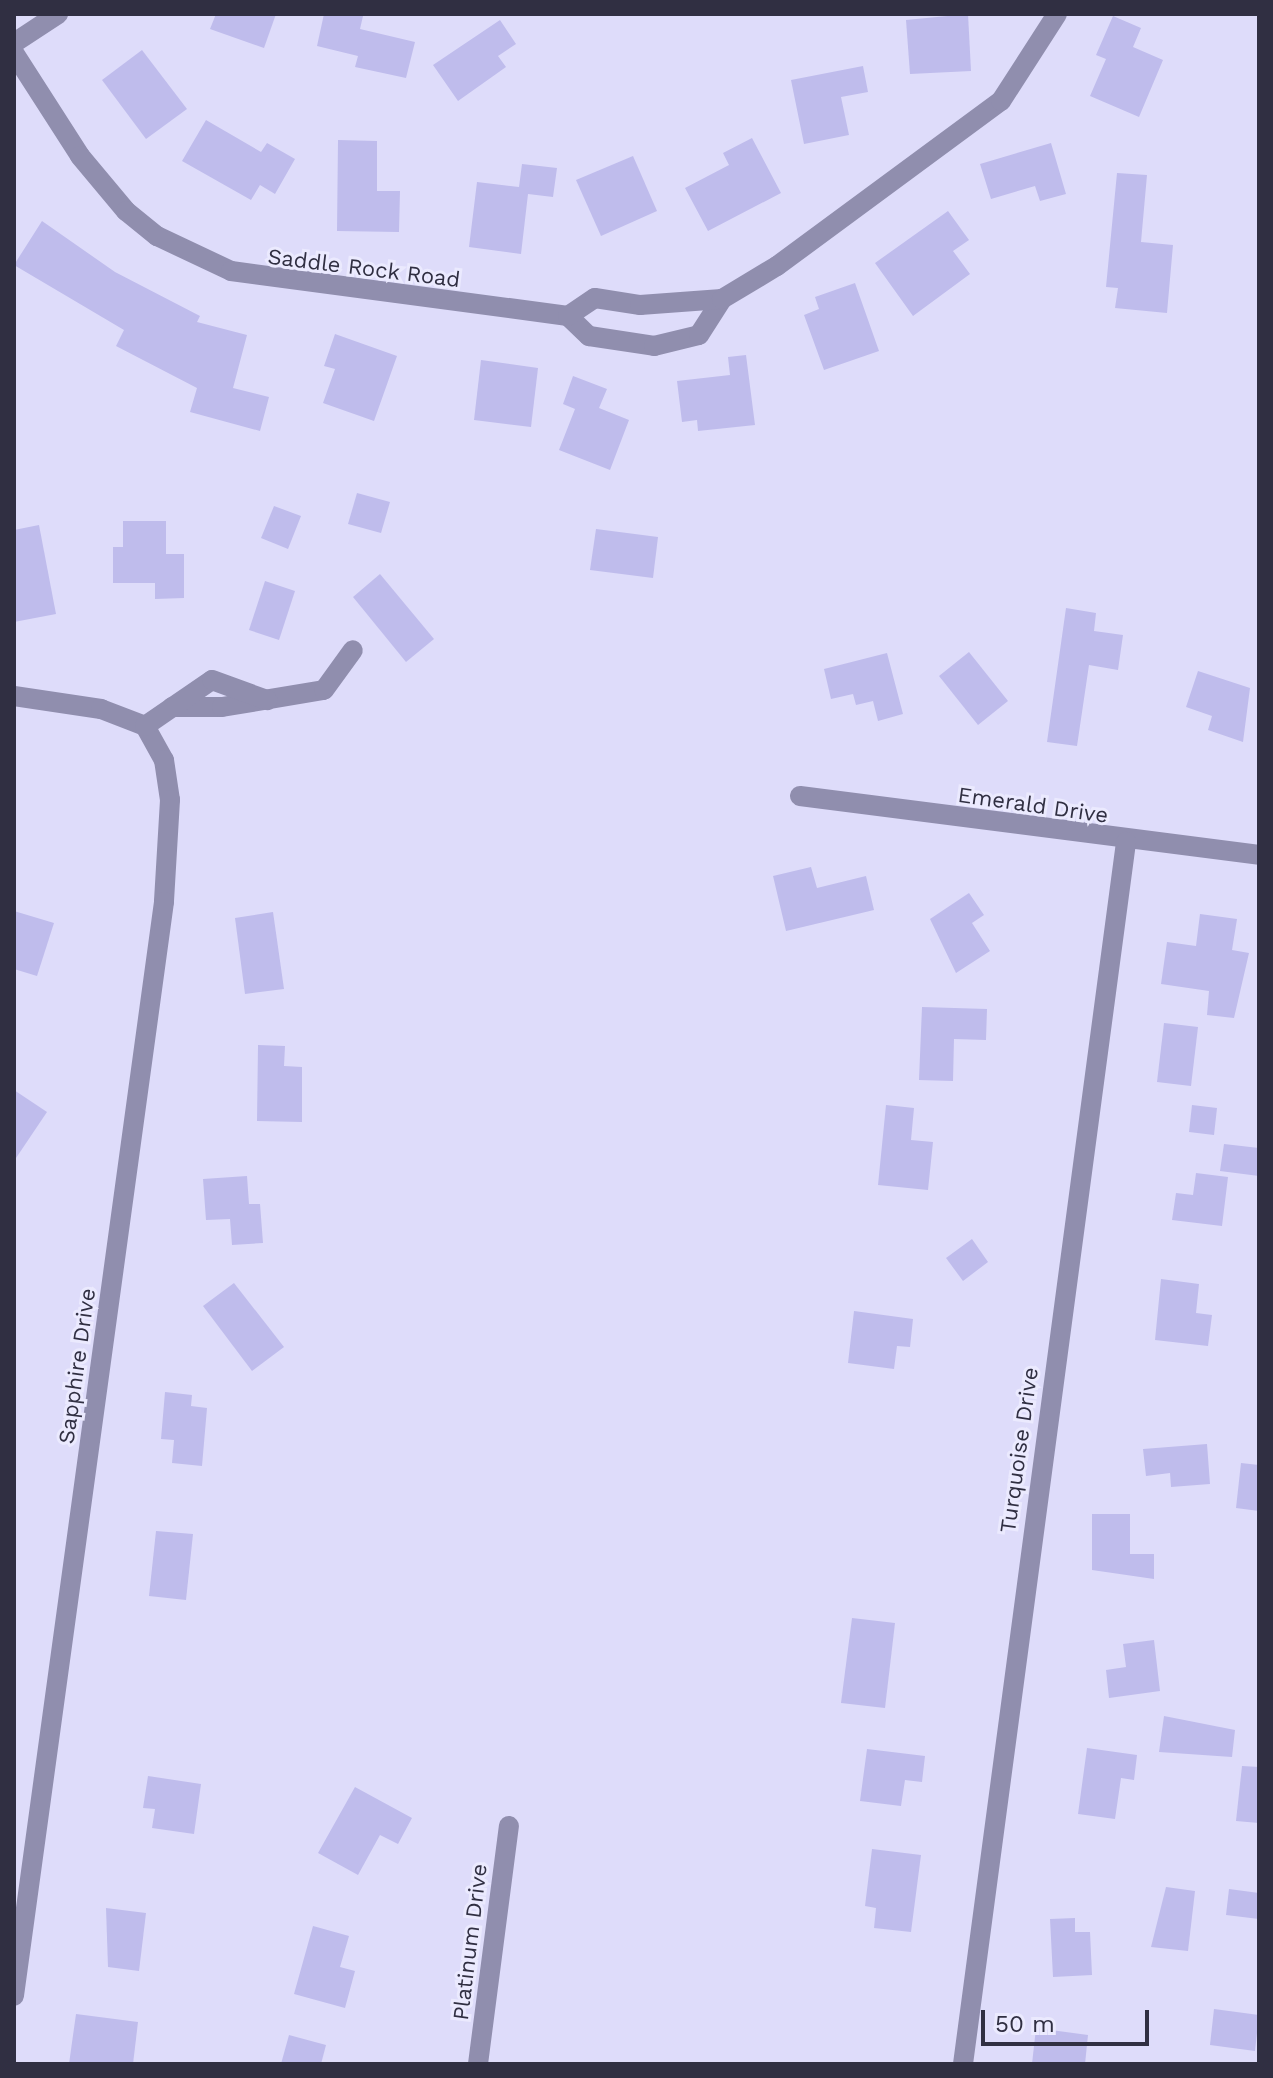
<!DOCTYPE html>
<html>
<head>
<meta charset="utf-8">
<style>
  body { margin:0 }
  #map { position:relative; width:1273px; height:2078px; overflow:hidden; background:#dedcfa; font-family:"Work Sans",sans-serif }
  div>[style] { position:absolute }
  .building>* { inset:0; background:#bfbcec }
  .minor>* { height:20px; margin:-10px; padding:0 10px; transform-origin:10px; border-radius:10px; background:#908eae }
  span { translate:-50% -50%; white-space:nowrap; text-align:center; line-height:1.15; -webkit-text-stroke:6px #ebeafe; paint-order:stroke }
  .street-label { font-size:22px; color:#302f42 }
  .frame { position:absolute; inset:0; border:16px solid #302f42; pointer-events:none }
  .scale { position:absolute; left:981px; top:2010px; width:168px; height:36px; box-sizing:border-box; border:4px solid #302f42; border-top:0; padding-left:10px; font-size:24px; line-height:28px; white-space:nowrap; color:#302f42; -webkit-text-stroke:6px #ebeafe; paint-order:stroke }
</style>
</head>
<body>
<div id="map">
  <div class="building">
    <div style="clip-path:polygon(216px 14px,276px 14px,264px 48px,210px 29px)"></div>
    <div style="clip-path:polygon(324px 14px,363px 16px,360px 29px,415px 42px,406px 78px,355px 67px,358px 56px,317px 46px)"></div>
    <div style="clip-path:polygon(968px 14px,971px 71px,910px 74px,906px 20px)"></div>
    <div style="clip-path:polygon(1113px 16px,1141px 28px,1133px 47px,1163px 60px,1139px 117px,1090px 96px,1106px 59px,1096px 55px)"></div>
    <div style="clip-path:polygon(500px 20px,516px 44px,498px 56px,506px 67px,458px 101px,433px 65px)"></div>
    <div style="clip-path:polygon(142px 50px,187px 109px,146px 139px,102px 80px)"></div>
    <div style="clip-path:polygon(863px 66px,868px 92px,841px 97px,849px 135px,804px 144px,791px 80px)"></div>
    <div style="clip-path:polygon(206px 120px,261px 152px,267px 143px,295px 159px,275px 194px,260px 185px,251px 200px,182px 161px)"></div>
    <div style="clip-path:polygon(752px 138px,781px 193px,708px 231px,685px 188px,729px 165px,723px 153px)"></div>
    <div style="clip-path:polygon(338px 140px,377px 141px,377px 191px,400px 191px,399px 232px,337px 231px)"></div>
    <div style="clip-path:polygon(1051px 143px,1066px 194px,1040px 201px,1035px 186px,991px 199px,980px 164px)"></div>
    <div style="clip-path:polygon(633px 156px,657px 211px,601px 236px,576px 180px)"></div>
    <div style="clip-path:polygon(522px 164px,557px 168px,553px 197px,528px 194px,521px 254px,469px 247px,477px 182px,519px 187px)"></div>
    <div style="clip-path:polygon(1117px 173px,1147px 175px,1141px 242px,1173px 245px,1167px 313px,1115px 308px,1118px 288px,1106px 287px)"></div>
    <div style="clip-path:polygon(948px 211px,969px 240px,953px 251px,970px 274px,913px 316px,875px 263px)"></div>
    <div style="clip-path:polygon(42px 221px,115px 272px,200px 316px,197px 322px,247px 335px,233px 388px,269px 397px,260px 431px,190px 412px,197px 388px,116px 346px,124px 330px,14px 265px)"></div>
    <div style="clip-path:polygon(855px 283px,879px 351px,824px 370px,804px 315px,819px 309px,815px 297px)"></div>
    <div style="clip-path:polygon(335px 334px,397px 356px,374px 421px,323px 403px,335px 369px,324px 366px)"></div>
    <div style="clip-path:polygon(746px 355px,755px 425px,698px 431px,697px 420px,682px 422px,677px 381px,730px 375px,728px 357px)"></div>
    <div style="clip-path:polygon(481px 360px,538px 368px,531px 427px,474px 420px)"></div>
    <div style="clip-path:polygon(573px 376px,607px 389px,599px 408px,629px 420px,610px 470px,559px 450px,575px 409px,563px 404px)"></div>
    <div style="clip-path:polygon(357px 493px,390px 502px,381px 533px,348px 524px)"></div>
    <div style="clip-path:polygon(274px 506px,301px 516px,288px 549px,261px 538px)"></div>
    <div style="clip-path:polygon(123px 521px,166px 521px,166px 554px,184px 554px,184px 598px,155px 599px,155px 583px,113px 583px,113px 547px,123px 547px)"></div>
    <div style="clip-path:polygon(39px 525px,56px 614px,14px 622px,14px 530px)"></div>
    <div style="clip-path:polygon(596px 529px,658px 537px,653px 578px,590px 570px)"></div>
    <div style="clip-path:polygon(380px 574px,434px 639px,406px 662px,353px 597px)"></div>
    <div style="clip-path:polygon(265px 581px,295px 591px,279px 640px,249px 630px)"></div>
    <div style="clip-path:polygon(1066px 608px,1096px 613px,1094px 631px,1123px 635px,1118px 670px,1089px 665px,1077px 746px,1047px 742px)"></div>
    <div style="clip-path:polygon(969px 652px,1008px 701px,978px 725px,939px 676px)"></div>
    <div style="clip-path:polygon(887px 653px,903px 714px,878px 721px,873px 701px,856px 705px,853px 694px,831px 699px,824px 669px)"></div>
    <div style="clip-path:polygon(1198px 671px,1250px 688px,1243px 742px,1208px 730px,1212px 716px,1186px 707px)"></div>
    <div style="clip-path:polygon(811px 867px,817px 888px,866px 876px,874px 910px,786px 931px,773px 876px)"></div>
    <div style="clip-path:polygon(969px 893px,984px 915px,972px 923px,990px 951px,956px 973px,930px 919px)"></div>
    <div style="clip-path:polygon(14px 911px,54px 923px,37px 976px,14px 969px)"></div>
    <div style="clip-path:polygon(273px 912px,284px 989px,245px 994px,235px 918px)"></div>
    <div style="clip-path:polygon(1200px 914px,1237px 919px,1232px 950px,1249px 953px,1234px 1018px,1207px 1015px,1209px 991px,1161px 984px,1167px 942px,1196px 946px)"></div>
    <div style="clip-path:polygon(922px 1007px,987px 1009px,986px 1040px,954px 1039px,953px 1081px,919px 1080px)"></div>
    <div style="clip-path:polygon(1164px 1023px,1198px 1027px,1191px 1086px,1157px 1082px)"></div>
    <div style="clip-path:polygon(258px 1045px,285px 1046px,284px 1066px,302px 1067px,302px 1122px,257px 1121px)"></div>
    <div style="clip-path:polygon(14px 1090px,47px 1112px,14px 1161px)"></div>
    <div style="clip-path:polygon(886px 1105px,914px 1108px,911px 1140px,933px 1142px,928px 1190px,878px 1185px)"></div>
    <div style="clip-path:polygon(1192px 1105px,1217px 1108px,1214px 1135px,1189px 1132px)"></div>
    <div style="clip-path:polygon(1224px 1144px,1259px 1148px,1259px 1176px,1220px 1171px)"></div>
    <div style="clip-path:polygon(1196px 1173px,1228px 1177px,1222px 1226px,1172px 1220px,1176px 1193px,1193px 1195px)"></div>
    <div style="clip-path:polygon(247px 1176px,249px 1204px,260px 1204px,263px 1243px,232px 1245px,230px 1219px,206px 1220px,203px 1179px)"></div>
    <div style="clip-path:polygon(972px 1239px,988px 1262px,963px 1281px,946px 1258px)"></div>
    <div style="clip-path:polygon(1161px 1279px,1199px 1284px,1196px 1313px,1212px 1315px,1208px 1346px,1155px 1340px)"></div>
    <div style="clip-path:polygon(234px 1283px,284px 1347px,252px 1371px,203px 1306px)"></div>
    <div style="clip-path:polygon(854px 1311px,913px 1319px,910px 1347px,897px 1346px,894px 1369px,848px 1363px)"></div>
    <div style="clip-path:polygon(165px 1392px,192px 1395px,191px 1406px,207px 1408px,202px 1466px,172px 1463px,174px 1440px,161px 1439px)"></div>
    <div style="clip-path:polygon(1207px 1444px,1210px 1484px,1171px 1487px,1170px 1473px,1146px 1476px,1143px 1449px)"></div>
    <div style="clip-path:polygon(1241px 1463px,1259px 1465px,1259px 1511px,1236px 1508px)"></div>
    <div style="clip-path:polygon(1092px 1514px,1130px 1514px,1130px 1554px,1154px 1554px,1154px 1579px,1092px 1570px)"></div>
    <div style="clip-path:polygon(156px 1531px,193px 1534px,186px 1600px,149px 1596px)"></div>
    <div style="clip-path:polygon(852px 1618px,895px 1623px,885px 1708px,841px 1703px)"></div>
    <div style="clip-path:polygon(1154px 1640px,1160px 1691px,1109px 1698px,1106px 1670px,1126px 1667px,1123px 1644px)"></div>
    <div style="clip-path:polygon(1164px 1716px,1235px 1730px,1232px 1757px,1159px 1752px)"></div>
    <div style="clip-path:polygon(1087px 1748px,1137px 1755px,1134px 1780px,1121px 1778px,1115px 1819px,1078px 1814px)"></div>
    <div style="clip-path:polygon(867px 1749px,925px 1756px,922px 1782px,905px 1780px,901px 1806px,860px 1801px)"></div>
    <div style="clip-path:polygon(1242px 1766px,1259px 1767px,1259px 1823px,1236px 1821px)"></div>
    <div style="clip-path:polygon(148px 1776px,201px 1784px,194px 1834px,152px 1828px,155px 1809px,143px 1808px)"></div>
    <div style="clip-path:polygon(355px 1787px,412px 1818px,398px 1844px,380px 1835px,358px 1875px,318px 1853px)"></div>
    <div style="clip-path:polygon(872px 1849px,921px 1855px,911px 1932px,874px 1928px,876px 1908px,865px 1906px)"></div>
    <div style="clip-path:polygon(1166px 1887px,1195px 1891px,1188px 1951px,1151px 1947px)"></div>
    <div style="clip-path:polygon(1229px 1889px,1259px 1893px,1259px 1919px,1226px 1915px)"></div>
    <div style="clip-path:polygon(106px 1908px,146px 1913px,139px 1971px,108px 1967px)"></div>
    <div style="clip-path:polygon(1075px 1918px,1075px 1932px,1090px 1932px,1092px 1975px,1053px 1977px,1050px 1919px)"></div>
    <div style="clip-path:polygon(313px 1926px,349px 1936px,340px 1967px,355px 1971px,345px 2008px,294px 1994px)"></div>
    <div style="clip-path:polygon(1214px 2009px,1259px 2015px,1255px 2051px,1210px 2045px)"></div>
    <div style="clip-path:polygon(76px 2014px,138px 2022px,133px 2064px,69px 2064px)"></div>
    <div style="clip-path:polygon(1036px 2028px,1088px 2035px,1085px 2064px,1032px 2064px)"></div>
    <div style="clip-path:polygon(289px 2035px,326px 2045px,321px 2064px,281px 2064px)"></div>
  </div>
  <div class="minor">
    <div style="left:14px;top:43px;width:53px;rotate:-33.4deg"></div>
    <div style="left:14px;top:53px;width:122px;rotate:57.3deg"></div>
    <div style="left:80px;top:156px;width:72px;rotate:50.1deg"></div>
    <div style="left:126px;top:211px;width:40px;rotate:39deg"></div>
    <div style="left:157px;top:236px;width:82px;rotate:25.3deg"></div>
    <div style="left:231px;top:271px;width:340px;rotate:7.6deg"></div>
    <div style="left:568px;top:316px;width:29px;rotate:44deg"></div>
    <div style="left:589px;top:336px;width:66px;rotate:8.7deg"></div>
    <div style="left:654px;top:346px;width:46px;rotate:-13.7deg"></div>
    <div style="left:699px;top:335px;width:43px;rotate:-57.4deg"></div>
    <div style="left:568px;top:316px;width:32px;rotate:-34deg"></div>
    <div style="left:595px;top:298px;width:46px;rotate:8.8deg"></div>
    <div style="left:640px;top:305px;width:82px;rotate:-4.2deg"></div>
    <div style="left:722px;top:299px;width:64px;rotate:-31deg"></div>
    <div style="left:777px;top:266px;width:278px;rotate:-36.4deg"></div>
    <div style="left:1001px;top:101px;width:103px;rotate:-57.2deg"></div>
    <div style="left:14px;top:696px;width:88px;rotate:8.5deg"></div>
    <div style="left:101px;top:709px;width:47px;rotate:21.1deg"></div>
    <div style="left:145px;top:726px;width:39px;rotate:61deg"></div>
    <div style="left:164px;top:760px;width:40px;rotate:81.5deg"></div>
    <div style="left:170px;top:800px;width:102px;rotate:93.4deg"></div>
    <div style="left:164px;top:902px;width:1104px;rotate:97.81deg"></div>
    <div style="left:172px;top:707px;width:50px"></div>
    <div style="left:222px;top:707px;width:103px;rotate:-9.5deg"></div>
    <div style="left:324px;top:690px;width:49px;rotate:-54.1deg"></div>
    <div style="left:145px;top:726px;width:81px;rotate:-34.5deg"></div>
    <div style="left:212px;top:680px;width:59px;rotate:20deg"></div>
    <div style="left:800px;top:796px;width:463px;rotate:7.3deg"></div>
    <div style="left:478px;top:2064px;width:240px;rotate:-82.6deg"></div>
    <div style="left:963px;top:2064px;width:1233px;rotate:-82.4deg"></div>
  </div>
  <div class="street-label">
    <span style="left:364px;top:268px;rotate:7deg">Saddle Rock Road</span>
    <span style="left:1033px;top:805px;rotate:8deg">Emerald Drive</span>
    <span style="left:77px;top:1366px;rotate:-82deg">Sapphire Drive</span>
    <span style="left:1019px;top:1450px;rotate:-82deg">Turquoise Drive</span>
    <span style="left:470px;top:1942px;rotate:-83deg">Platinum Drive</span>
  </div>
  <div class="frame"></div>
  <div class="scale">50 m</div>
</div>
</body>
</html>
